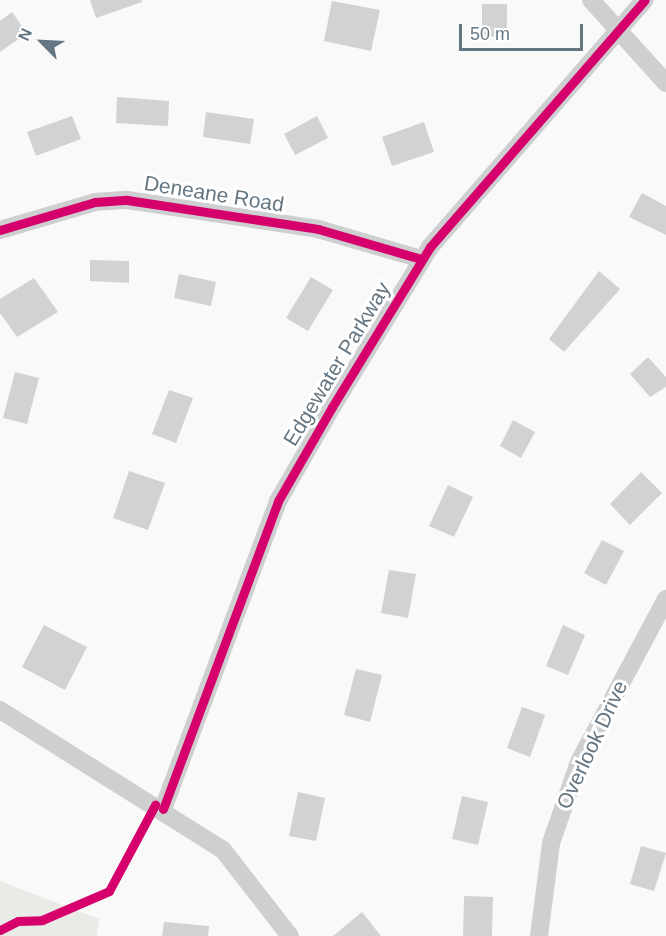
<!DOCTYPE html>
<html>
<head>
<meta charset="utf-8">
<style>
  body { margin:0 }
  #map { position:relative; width:666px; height:936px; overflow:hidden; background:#f9f9f9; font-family:Helvetica,sans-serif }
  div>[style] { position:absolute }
  .green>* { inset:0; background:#e8ebe6 }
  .building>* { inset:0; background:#d0d2d3 }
  .minor>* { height:18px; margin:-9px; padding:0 9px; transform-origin:9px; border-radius:9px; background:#cecfd0 }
  .cycleway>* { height:9px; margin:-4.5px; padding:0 4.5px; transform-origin:4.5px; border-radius:4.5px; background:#d6006c }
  span { translate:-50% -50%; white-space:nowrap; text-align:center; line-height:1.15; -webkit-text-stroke:6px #fff; paint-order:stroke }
  .street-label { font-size:21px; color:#657683 }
  .north { position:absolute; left:12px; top:12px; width:60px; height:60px; -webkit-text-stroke:4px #fff; paint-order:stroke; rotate:294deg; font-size:16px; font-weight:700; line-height:24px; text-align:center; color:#657683 }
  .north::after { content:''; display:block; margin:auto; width:21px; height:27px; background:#657683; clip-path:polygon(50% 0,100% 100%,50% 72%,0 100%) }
  .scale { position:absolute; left:459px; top:24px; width:124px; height:27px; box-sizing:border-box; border:3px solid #657683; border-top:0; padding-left:8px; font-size:18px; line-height:21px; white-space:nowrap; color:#657683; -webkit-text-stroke:4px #fff; paint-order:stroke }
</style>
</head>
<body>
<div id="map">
  <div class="green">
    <div style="clip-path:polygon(0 881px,99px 919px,97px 936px,0 936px)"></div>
  </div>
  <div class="building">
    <div style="clip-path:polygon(90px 0,142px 0,142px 2px,96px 18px)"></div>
    <div style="clip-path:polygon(332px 1px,380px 10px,371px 51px,324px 41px)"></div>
    <div style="clip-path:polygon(482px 4px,507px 4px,507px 36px,482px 37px)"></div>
    <div style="clip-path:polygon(12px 12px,27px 33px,0 52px,0 21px)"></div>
    <div style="clip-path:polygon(117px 97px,169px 101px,168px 126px,116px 123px)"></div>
    <div style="clip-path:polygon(206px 112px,254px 119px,250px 144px,203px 137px)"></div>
    <div style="clip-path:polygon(72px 116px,81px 139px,36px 156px,27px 132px)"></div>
    <div style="clip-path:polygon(317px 116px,328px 138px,295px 155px,284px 134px)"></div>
    <div style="clip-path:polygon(424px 122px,434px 152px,392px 166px,382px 137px)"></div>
    <div style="clip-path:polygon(642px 193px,666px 206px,666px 235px,629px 217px)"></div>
    <div style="clip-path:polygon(90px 260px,129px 261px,129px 283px,90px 281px)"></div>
    <div style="clip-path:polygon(599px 271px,620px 289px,564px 352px,549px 339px)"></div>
    <div style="clip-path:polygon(179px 274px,216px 282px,211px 306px,174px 298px)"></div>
    <div style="clip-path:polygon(311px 277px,333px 290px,308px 331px,286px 318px)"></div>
    <div style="clip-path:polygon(34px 278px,58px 312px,17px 337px,0 313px,0 299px)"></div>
    <div style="clip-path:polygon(648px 357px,666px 377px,666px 387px,650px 397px,630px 374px)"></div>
    <div style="clip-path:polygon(15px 372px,39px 378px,27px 424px,3px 418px)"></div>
    <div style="clip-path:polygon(169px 390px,193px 398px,176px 443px,152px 434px)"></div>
    <div style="clip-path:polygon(513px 420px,535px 432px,521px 458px,500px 446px)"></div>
    <div style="clip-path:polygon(129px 471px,165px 483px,148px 530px,113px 518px)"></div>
    <div style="clip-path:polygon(641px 472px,662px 493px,630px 525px,610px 504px)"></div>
    <div style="clip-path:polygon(448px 485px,473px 497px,454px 537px,429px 526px)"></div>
    <div style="clip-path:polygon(602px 540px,624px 551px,606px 585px,584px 573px)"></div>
    <div style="clip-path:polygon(389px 570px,416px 574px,408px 618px,381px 613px)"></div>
    <div style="clip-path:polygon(44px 625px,87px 647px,65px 690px,22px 667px)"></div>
    <div style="clip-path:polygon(563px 625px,585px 635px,568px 675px,546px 666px)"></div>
    <div style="clip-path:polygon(356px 669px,382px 675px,370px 722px,344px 715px)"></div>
    <div style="clip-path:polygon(522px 707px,545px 715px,530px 757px,507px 748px)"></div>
    <div style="clip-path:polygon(298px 792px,325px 798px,316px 841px,289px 836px)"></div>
    <div style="clip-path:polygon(462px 796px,488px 802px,478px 845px,452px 839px)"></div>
    <div style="clip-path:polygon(641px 846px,666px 853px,654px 891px,630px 884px)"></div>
    <div style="clip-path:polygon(464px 896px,493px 897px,492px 936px,463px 936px)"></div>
    <div style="clip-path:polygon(362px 912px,381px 936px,333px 936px)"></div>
    <div style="clip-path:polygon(164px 922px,209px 926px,208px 936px,162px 936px)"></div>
  </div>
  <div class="minor">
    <div style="left:591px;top:0;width:112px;rotate:47.9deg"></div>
    <div style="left:0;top:230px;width:99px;rotate:-16.4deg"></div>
    <div style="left:95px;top:202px;width:32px;rotate:-4deg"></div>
    <div style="left:127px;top:200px;width:193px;rotate:8.6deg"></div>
    <div style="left:318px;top:229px;width:107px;rotate:16.2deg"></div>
    <div style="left:0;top:710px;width:263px;rotate:32.1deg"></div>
    <div style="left:223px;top:850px;width:109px;rotate:52.1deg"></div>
    <div style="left:163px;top:809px;width:329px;rotate:-69.5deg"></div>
    <div style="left:278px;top:501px;width:108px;rotate:-60.1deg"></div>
    <div style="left:332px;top:407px;width:188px;rotate:-58.5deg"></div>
    <div style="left:430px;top:247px;width:327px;rotate:-49deg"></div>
    <div style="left:539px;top:936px;width:94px;rotate:-82.6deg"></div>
    <div style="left:551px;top:843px;width:86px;rotate:-70.9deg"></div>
    <div style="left:579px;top:762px;width:185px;rotate:-61.9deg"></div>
  </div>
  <div class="cycleway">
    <div style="left:0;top:230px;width:99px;rotate:-16.4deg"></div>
    <div style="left:95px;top:202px;width:32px;rotate:-4deg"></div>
    <div style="left:127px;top:200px;width:193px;rotate:8.6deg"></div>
    <div style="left:318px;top:229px;width:107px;rotate:16.2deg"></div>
    <div style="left:163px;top:809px;width:329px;rotate:-69.5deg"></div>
    <div style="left:278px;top:501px;width:108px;rotate:-60.1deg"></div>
    <div style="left:332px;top:407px;width:188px;rotate:-58.5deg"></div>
    <div style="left:430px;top:247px;width:327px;rotate:-49deg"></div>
    <div style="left:0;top:930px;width:20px;rotate:-27deg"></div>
    <div style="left:18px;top:921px;width:24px;rotate:-2deg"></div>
    <div style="left:42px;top:920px;width:73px;rotate:-23.4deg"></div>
    <div style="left:109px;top:891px;width:98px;rotate:-61.9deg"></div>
  </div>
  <div class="street-label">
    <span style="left:214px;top:194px;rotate:9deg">Deneane Road</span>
    <span style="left:337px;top:364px;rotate:-59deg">Edgewater Parkway</span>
    <span style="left:592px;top:745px;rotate:-65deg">Overlook Drive</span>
  </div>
  <div class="north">N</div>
  <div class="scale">50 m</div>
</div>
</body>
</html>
